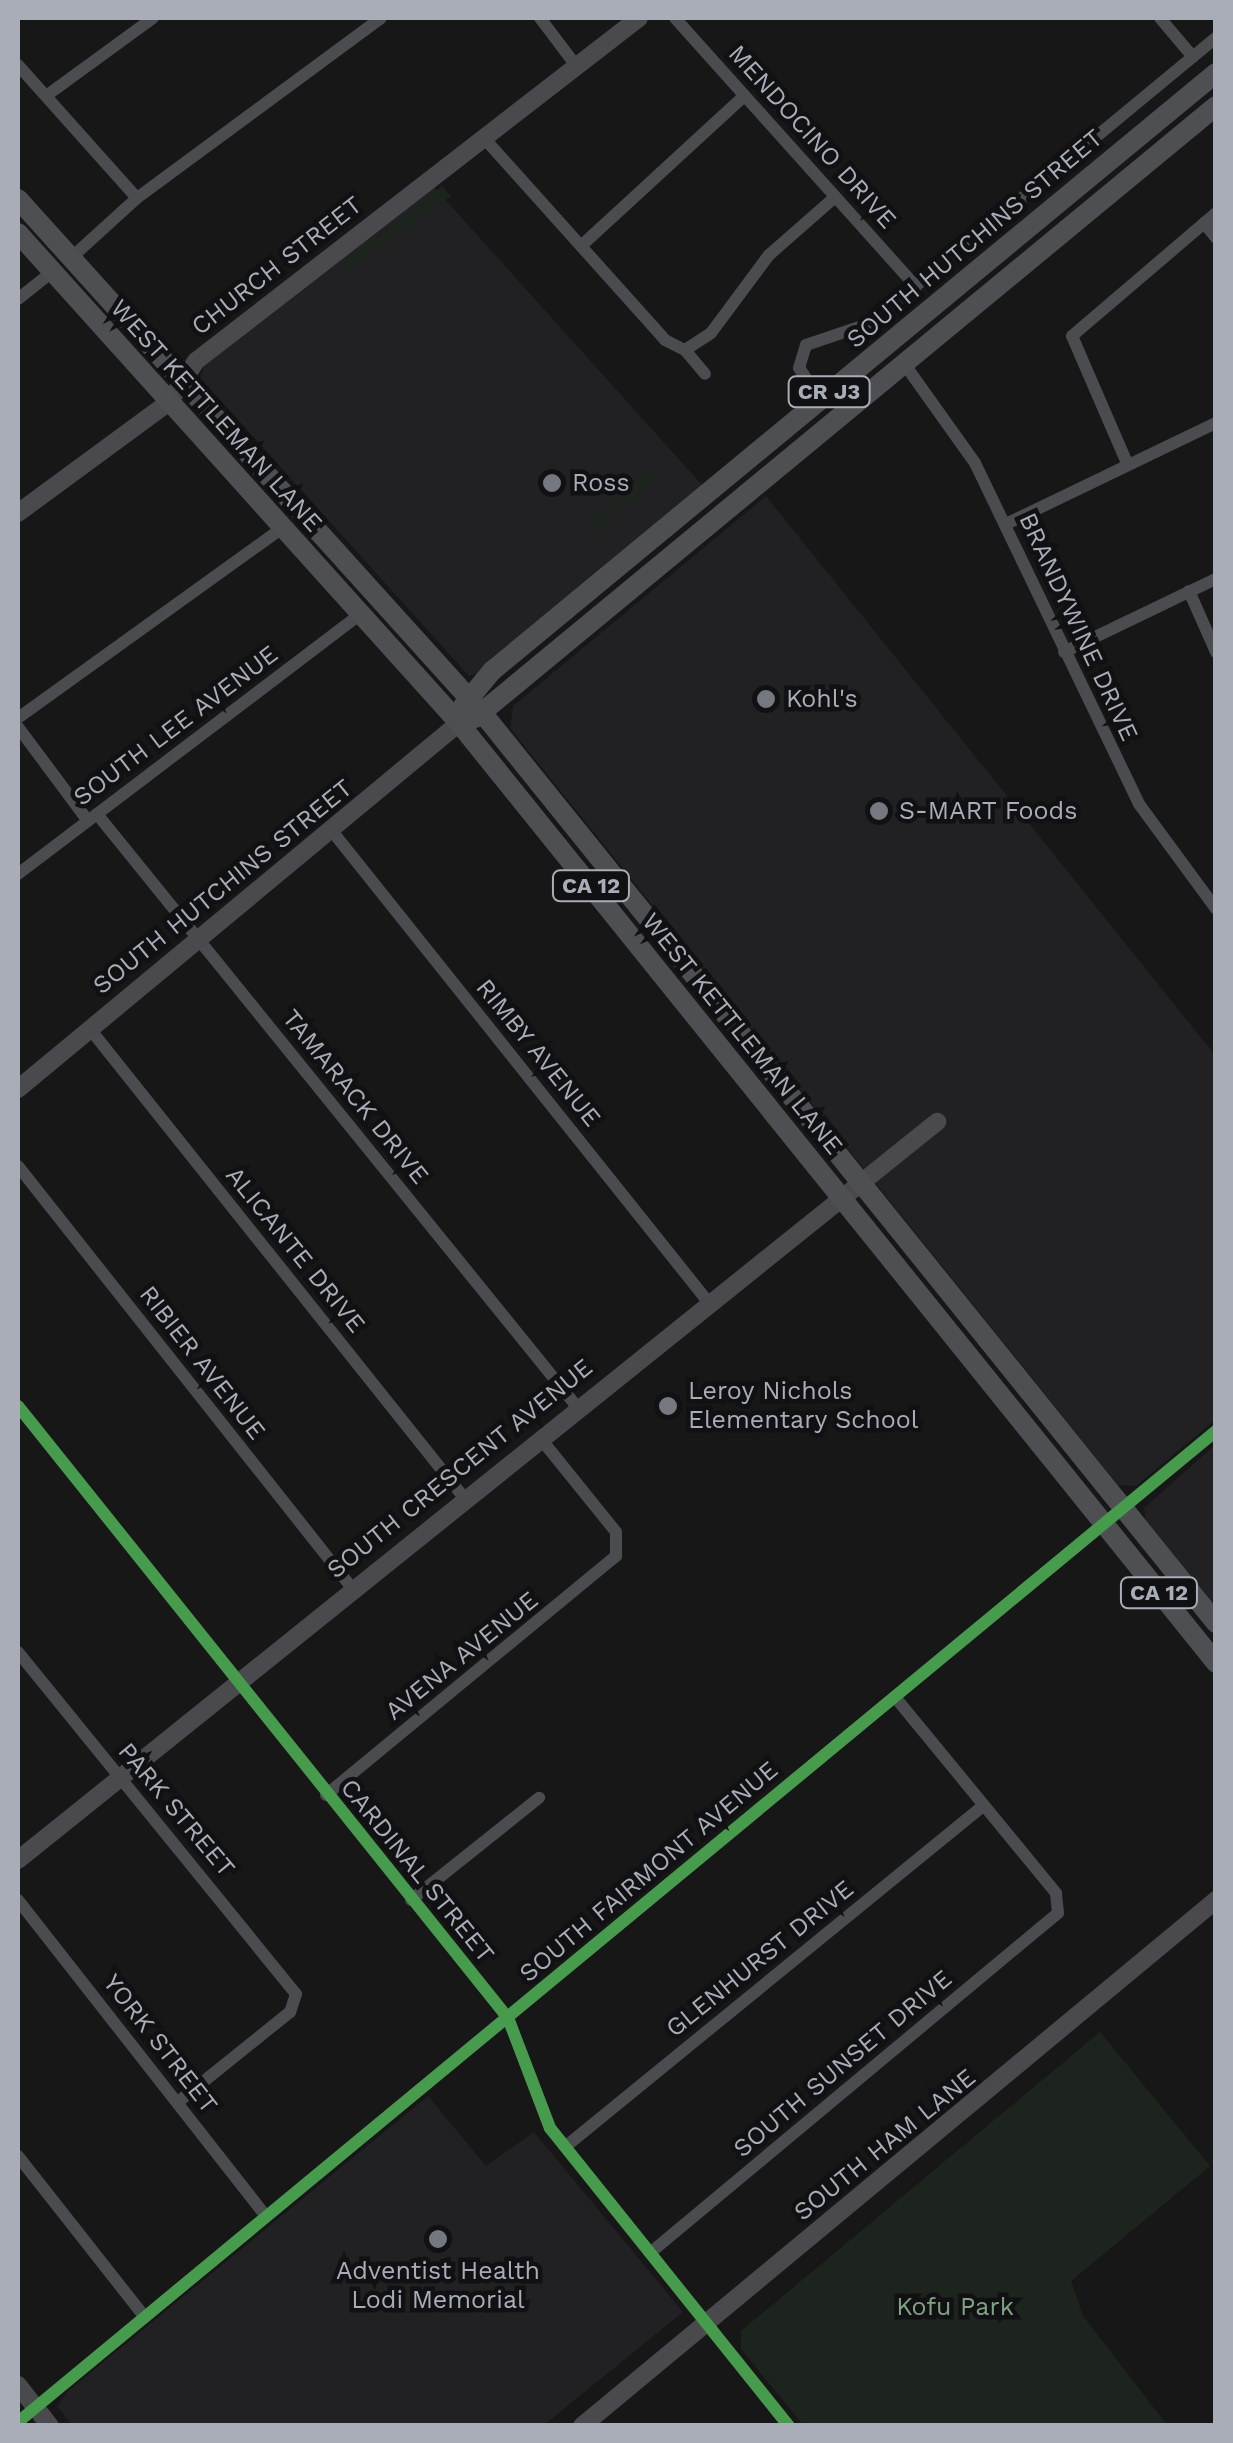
<!DOCTYPE html>
<html>
<head>
<meta charset="utf-8">
<style>
  body { margin:0 }
  #map { position:relative; width:1233px; height:2443px; overflow:hidden; background:#171717; font-family:"Work Sans",sans-serif }
  div>[style] { position:absolute }
  .built>* { inset:0; background:#212123 }
  .green>* { inset:0; background:#1d241e }
  .street>* { height:12px; margin:-6px; padding:0 6px; transform-origin:6px; border-radius:6px; background:#4b4c50 }
  .secondary>* { height:18px; margin:-9px; padding:0 9px; transform-origin:9px; border-radius:9px; background:#4a4a4e }
  .primary>* { height:20px; margin:-10px; padding:0 10px; transform-origin:10px; border-radius:10px; background:#4d4f52 }
  .cycleway>* { height:12px; margin:-6px; padding:0 6px; transform-origin:6px; border-radius:6px; background:#469c4c }
  .dots>* { width:28px; height:28px; translate:-50% -50%; box-sizing:border-box; border:5px solid #111113; border-radius:50% }
  span { translate:-50% -50%; white-space:nowrap; text-align:center; line-height:1.15; -webkit-text-stroke:9px #111113; paint-order:stroke }
  .shield-label span { padding:2px 8px; background:#111113; border:2px solid; border-radius:8px; -webkit-text-stroke-width:0 }
  .shield-label { font-size:22px; color:#a8adb8; font-weight:700 }
  .street-label { font-size:25px; color:#a8adb8 }
  .poi-label { font-size:25px; color:#a8adb8 }
  .left { translate:0 -50%; text-align:left }
  .park-label { font-size:25px; color:#7fa381 }
  .frame { position:absolute; inset:0; border:20px solid #a8adb8; pointer-events:none }
</style>
</head>
<body>
<div id="map">
  <div class="built">
    <div style="clip-path:polygon(434px 187px,704px 487px,483px 672px,469px 676px,200px 378px,205px 364px)"></div>
    <div style="clip-path:polygon(766px 496px,1215px 1055px,1215px 1420px,1136px 1486px,1118px 1485px,510px 728px,513px 706px)"></div>
    <div style="clip-path:polygon(1215px 1445px,1215px 1607px,1146px 1520px,1144px 1508px)"></div>
    <div style="clip-path:polygon(428px 2096px,486px 2166px,534px 2132px,683px 2312px,544px 2425px,72px 2425px,57px 2406px,68px 2391px)"></div>
  </div>
  <div class="green">
    <div style="clip-path:polygon(442px 186px,451px 196px,347px 271px,342px 265px)"></div>
    <div style="clip-path:polygon(648px 470px,655px 479px,592px 536px,585px 528px)"></div>
    <div style="clip-path:polygon(1100px 2032px,1210px 2166px,1071px 2281px,1083px 2316px,1167px 2425px,803px 2425px,741px 2349px,741px 2331px)"></div>
  </div>
  <div class="street">
    <div style="left:540px;top:18px;width:61px;rotate:52.9deg"></div>
    <div style="left:675px;top:18px;width:361px;rotate:48.1deg"></div>
    <div style="left:1160px;top:18px;width:51px;rotate:49.8deg"></div>
    <div style="left:18px;top:65px;width:178px;rotate:48.2deg"></div>
    <div style="left:46px;top:96px;width:132px;rotate:-36.1deg"></div>
    <div style="left:484px;top:138px;width:271px;rotate:48.1deg"></div>
    <div style="left:665px;top:340px;width:22px;rotate:27deg"></div>
    <div style="left:685px;top:350px;width:31px;rotate:50deg"></div>
    <div style="left:1204px;top:223px;width:19px;rotate:51deg"></div>
    <div style="left:581px;top:246px;width:222px;rotate:-42.6deg"></div>
    <div style="left:71px;top:258px;width:89px;rotate:-42.3deg"></div>
    <div style="left:137px;top:198px;width:303px;rotate:-36.4deg"></div>
    <div style="left:18px;top:299px;width:43px;rotate:-38.5deg"></div>
    <div style="left:685px;top:350px;width:31px;rotate:-33deg"></div>
    <div style="left:711px;top:333px;width:97px;rotate:-53.4deg"></div>
    <div style="left:769px;top:255px;width:88px;rotate:-41.3deg"></div>
    <div style="left:903px;top:362px;width:124px;rotate:54.5deg"></div>
    <div style="left:975px;top:463px;width:378px;rotate:64.3deg"></div>
    <div style="left:1139px;top:804px;width:130px;rotate:53.7deg"></div>
    <div style="left:820px;top:400px;width:38px;rotate:-123deg"></div>
    <div style="left:799px;top:368px;width:24px;rotate:-73deg"></div>
    <div style="left:806px;top:345px;width:69px;rotate:-18.7deg"></div>
    <div style="left:871px;top:323px;width:447px;rotate:-39.6deg"></div>
    <div style="left:1127px;top:463px;width:138px;rotate:-113.4deg"></div>
    <div style="left:1072px;top:336px;width:189px;rotate:-40.5deg"></div>
    <div style="left:1006px;top:524px;width:233px;rotate:-25.7deg"></div>
    <div style="left:1189px;top:591px;width:67px;rotate:66.1deg"></div>
    <div style="left:1064px;top:652px;width:169px;rotate:-25.7deg"></div>
    <div style="left:18px;top:718px;width:327px;rotate:-35.7deg"></div>
    <div style="left:18px;top:727px;width:117px;rotate:53.3deg"></div>
    <div style="left:97px;top:814px;width:764px;rotate:51deg"></div>
    <div style="left:332px;top:831px;width:604px;rotate:51.38deg"></div>
    <div style="left:18px;top:874px;width:432px;rotate:-37.2deg"></div>
    <div style="left:90px;top:1029px;width:601px;rotate:51.41deg"></div>
    <div style="left:18px;top:1166px;width:538px;rotate:51.64deg"></div>
    <div style="left:18px;top:1406px;width:784px;rotate:51.32deg"></div>
    <div style="left:508px;top:2018px;width:118px;rotate:69.1deg"></div>
    <div style="left:550px;top:2128px;width:382px;rotate:51.3deg"></div>
    <div style="left:18px;top:1652px;width:441px;rotate:50.9deg"></div>
    <div style="left:296px;top:1994px;width:19px;rotate:108deg"></div>
    <div style="left:290px;top:2012px;width:144px;rotate:141.2deg"></div>
    <div style="left:326px;top:1795px;width:376px;rotate:-39.5deg"></div>
    <div style="left:616px;top:1556px;width:24px;rotate:-90deg"></div>
    <div style="left:616px;top:1532px;width:119px;rotate:-128.9deg"></div>
    <div style="left:18px;top:1900px;width:402px;rotate:51.9deg"></div>
    <div style="left:411px;top:1900px;width:164px;rotate:-38.6deg"></div>
    <div style="left:565px;top:2147px;width:539px;rotate:-39.21deg"></div>
    <div style="left:18px;top:2156px;width:204px;rotate:51.8deg"></div>
    <div style="left:650px;top:2253px;width:531px;rotate:-39.81deg"></div>
    <div style="left:1058px;top:1913px;width:20px;rotate:-96deg"></div>
    <div style="left:1056px;top:1893px;width:254px;rotate:-129.4deg"></div>
    <div style="left:18px;top:2422px;width:1555px;rotate:-39.6deg"></div>
  </div>
  <div class="secondary">
    <div style="left:18px;top:513px;width:187px;rotate:-36.3deg"></div>
    <div style="left:169px;top:402px;width:49px;rotate:-56.6deg"></div>
    <div style="left:196px;top:361px;width:560px;rotate:-37.75deg"></div>
    <div style="left:18px;top:1089px;width:573px;rotate:-39.69deg"></div>
    <div style="left:18px;top:1860px;width:1179px;rotate:-38.77deg"></div>
    <div style="left:18px;top:2385px;width:52px;rotate:52deg"></div>
    <div style="left:582px;top:2426px;width:824px;rotate:-39.68deg"></div>
  </div>
  <div class="primary">
    <div style="left:18px;top:199px;width:695px;rotate:47.91deg"></div>
    <div style="left:484px;top:715px;width:1166px;rotate:51.13deg"></div>
    <div style="left:18px;top:233px;width:659px;rotate:48.01deg"></div>
    <div style="left:459px;top:723px;width:1207px;rotate:51.15deg"></div>
    <div style="left:463px;top:706px;width:45px;rotate:-50.4deg"></div>
    <div style="left:492px;top:671px;width:939px;rotate:-39.56deg"></div>
    <div style="left:475px;top:718px;width:961px;rotate:-39.55deg"></div>
  </div>
  <div class="cycleway">
    <div style="left:18px;top:1406px;width:784px;rotate:51.32deg"></div>
    <div style="left:508px;top:2018px;width:118px;rotate:69.1deg"></div>
    <div style="left:550px;top:2128px;width:382px;rotate:51.3deg"></div>
    <div style="left:18px;top:2422px;width:1555px;rotate:-39.6deg"></div>
  </div>
  <div class="dots">
    <div style="left:552px;top:483px;background:#757880"></div>
    <div style="left:766px;top:699px;background:#757880"></div>
    <div style="left:879px;top:811px;background:#757880"></div>
    <div style="left:668px;top:1406px;background:#757880"></div>
    <div style="left:438px;top:2239px;background:#757880"></div>
  </div>
  <div class="shield-label">
    <span style="left:829px;top:392px">CR J3</span>
    <span style="left:591px;top:886px">CA 12</span>
    <span style="left:1159px;top:1593px">CA 12</span>
  </div>
  <div class="street-label">
    <span style="left:812px;top:137px;rotate:48deg">MENDOCINO DRIVE</span>
    <span style="left:975px;top:239px;rotate:-40deg">SOUTH HUTCHINS STREET</span>
    <span style="left:277px;top:266px;rotate:-38deg">CHURCH STREET</span>
    <span style="left:216px;top:416px;rotate:48deg">WEST KETTLEMAN LANE</span>
    <span style="left:1078px;top:627px;rotate:65deg">BRANDYWINE DRIVE</span>
    <span style="left:176px;top:726px;rotate:-37deg">SOUTH LEE AVENUE</span>
    <span style="left:223px;top:887px;rotate:-39deg">SOUTH HUTCHINS STREET</span>
    <span style="left:742px;top:1034px;rotate:51deg">WEST KETTLEMAN LANE</span>
    <span style="left:538px;top:1053px;rotate:51deg">RIMBY AVENUE</span>
    <span style="left:355px;top:1097px;rotate:51deg">TAMARACK DRIVE</span>
    <span style="left:295px;top:1250px;rotate:51deg">ALICANTE DRIVE</span>
    <span style="left:202px;top:1363px;rotate:52deg">RIBIER AVENUE</span>
    <span style="left:460px;top:1469px;rotate:-39deg">SOUTH CRESCENT AVENUE</span>
    <span style="left:462px;top:1656px;rotate:-39deg">AVENA AVENUE</span>
    <span style="left:176px;top:1810px;rotate:50deg">PARK STREET</span>
    <span style="left:417px;top:1871px;rotate:51deg">CARDINAL STREET</span>
    <span style="left:649px;top:1872px;rotate:-40deg">SOUTH FAIRMONT AVENUE</span>
    <span style="left:760px;top:1959px;rotate:-39deg">GLENHURST DRIVE</span>
    <span style="left:160px;top:2044px;rotate:52deg">YORK STREET</span>
    <span style="left:843px;top:2064px;rotate:-40deg">SOUTH SUNSET DRIVE</span>
    <span style="left:885px;top:2145px;rotate:-39deg">SOUTH HAM LANE</span>
  </div>
  <div class="poi-label">
    <span class="left" style="left:572px;top:483px">Ross</span>
    <span class="left" style="left:786px;top:699px">Kohl's</span>
    <span class="left" style="left:899px;top:811px">S-MART Foods</span>
    <span class="left" style="left:688px;top:1406px">Leroy Nichols<br>Elementary School</span>
    <span style="left:438px;top:2286px">Adventist Health<br>Lodi Memorial</span>
  </div>
  <div class="park-label">
    <span style="left:955px;top:2307px">Kofu Park</span>
  </div>
  <div class="frame"></div>
</div>
</body>
</html>
